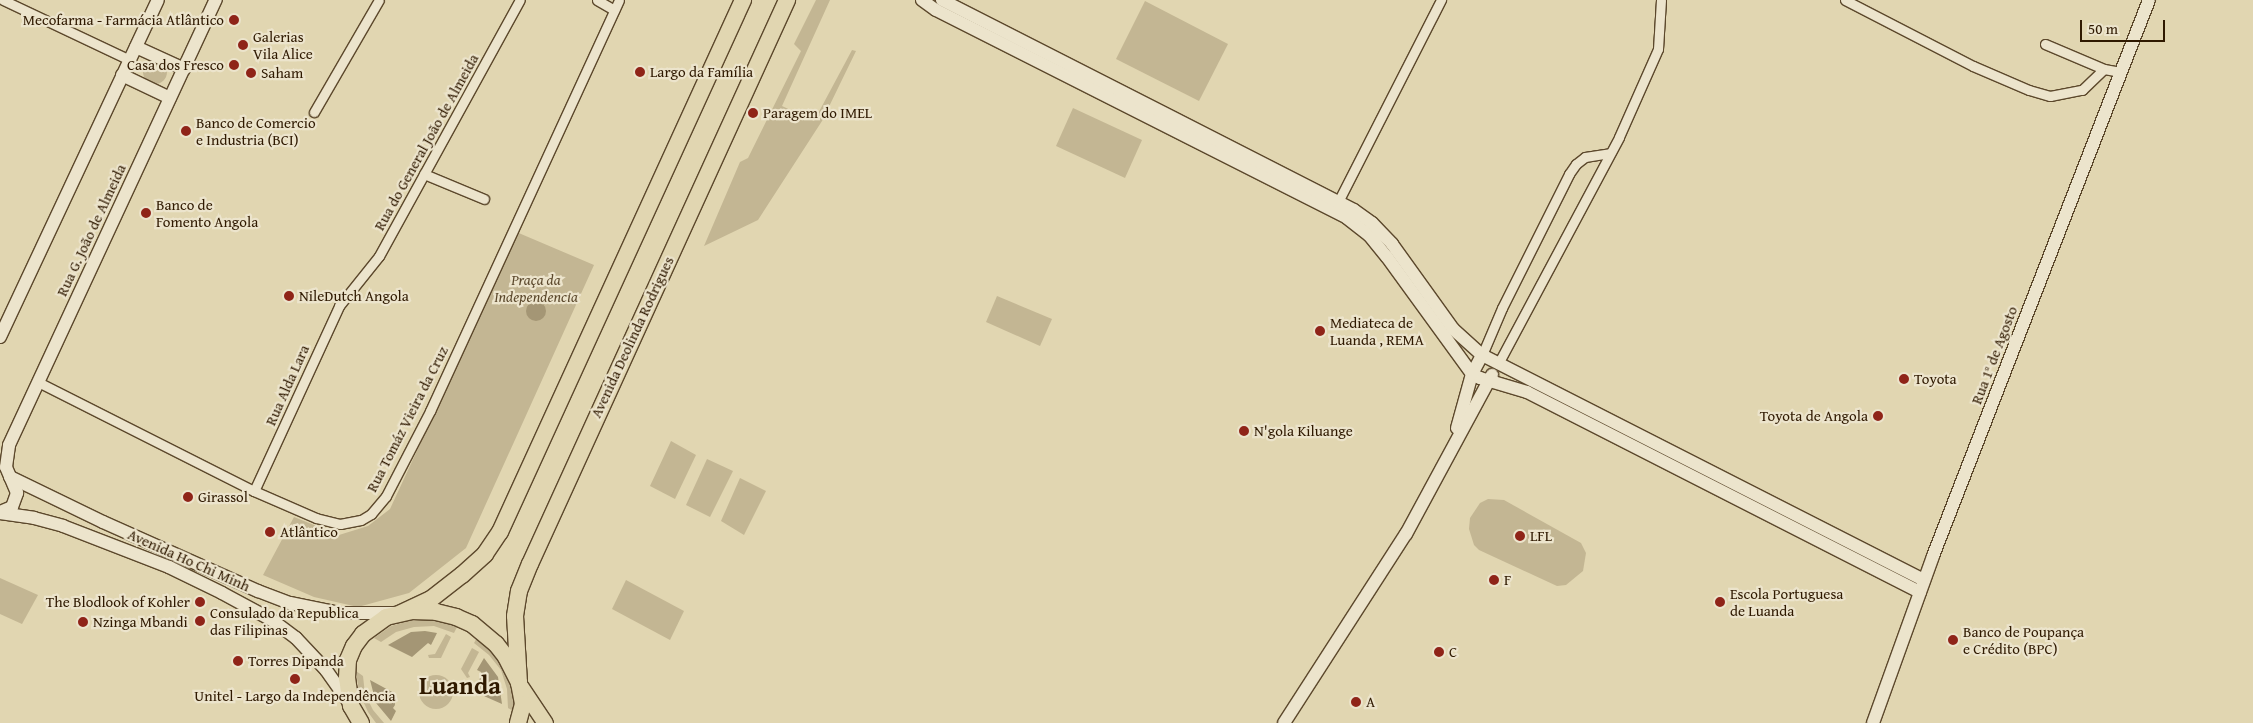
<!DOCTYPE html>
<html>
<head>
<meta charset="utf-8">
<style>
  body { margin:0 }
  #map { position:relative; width:2253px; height:723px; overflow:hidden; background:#e1d6b1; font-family:"Gentium Book Plus",serif }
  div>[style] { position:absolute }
  .green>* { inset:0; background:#c3b693 }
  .round { border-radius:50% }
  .water>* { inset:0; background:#a49675 }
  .roads { filter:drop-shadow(1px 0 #5c482c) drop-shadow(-1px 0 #5c482c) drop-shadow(0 1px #5c482c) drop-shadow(0 -1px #5c482c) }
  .street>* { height:9px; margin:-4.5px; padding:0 4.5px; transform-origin:4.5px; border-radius:4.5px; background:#ece4cc }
  .secondary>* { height:12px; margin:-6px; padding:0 6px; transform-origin:6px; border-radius:6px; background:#ece4cc }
  .primary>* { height:15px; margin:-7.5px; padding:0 7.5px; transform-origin:7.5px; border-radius:7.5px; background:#e1d6b1 }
  .highway>* { height:16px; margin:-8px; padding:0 8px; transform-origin:8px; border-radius:8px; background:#e1d6b1 }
  .dots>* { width:14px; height:14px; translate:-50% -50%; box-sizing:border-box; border:2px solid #ece4cc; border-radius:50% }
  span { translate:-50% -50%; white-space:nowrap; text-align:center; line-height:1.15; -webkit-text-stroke:4.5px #ece4cc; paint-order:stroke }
  .poi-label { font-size:15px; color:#2f1900 }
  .right { translate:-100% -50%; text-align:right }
  .left { translate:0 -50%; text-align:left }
  .street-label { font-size:15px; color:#2f1900 }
  .park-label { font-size:15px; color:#5b482c; font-style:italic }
  .town-label { font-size:25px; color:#2f1900; font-weight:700 }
  .scale { position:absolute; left:2080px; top:20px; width:85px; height:22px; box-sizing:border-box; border:2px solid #2f1900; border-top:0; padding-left:6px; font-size:15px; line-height:18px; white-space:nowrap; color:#2f1900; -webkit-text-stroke:4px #ece4cc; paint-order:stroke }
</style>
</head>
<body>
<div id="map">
  <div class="green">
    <div style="clip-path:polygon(816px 0,830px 0,782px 106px,814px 121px,852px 50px,856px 51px,822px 121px,758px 220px,704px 246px,740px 162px,748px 158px,801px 51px,794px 44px)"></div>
    <div style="clip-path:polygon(1145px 1px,1228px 44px,1199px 101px,1116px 59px)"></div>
    <div class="round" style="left:143px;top:60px;width:24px;height:24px"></div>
    <div style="clip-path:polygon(1073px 108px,1142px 140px,1125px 178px,1056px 146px)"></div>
    <div style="clip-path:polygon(514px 231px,594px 265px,466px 548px,409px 593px,358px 607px,314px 597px,263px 575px,294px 517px,339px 535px,368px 526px,390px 509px,452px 375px)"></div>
    <div style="clip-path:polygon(997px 296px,1052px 319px,1040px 346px,986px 322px)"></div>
    <div style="clip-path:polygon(671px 441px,696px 455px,675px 499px,650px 486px)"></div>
    <div style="clip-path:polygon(707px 459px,733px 471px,710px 517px,686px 505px)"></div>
    <div style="clip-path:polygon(740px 478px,766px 491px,744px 535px,721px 521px)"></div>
    <div style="clip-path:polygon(1488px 499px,1504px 500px,1581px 543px,1586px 553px,1583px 571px,1566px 585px,1557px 586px,1479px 550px,1474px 545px,1469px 529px,1470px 518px,1480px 503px)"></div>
    <div style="clip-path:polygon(0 578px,38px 595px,22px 624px,0 614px)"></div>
    <div style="clip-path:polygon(626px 580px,684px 611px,670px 640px,612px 609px)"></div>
    <div style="clip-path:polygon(434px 619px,458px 625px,454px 633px,434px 626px,414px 627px,396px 632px,381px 642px,374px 638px,391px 626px,412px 620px)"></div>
    <div style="clip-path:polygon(446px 634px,451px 637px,441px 658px,429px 658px,428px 655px,435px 654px)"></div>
    <div style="clip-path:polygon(478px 636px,495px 651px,514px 690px,515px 712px,508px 708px,507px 689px,501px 670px,489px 655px,474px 643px)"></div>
    <div style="clip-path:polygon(472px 648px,479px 652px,468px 673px,470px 677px,467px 678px,461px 669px)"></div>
    <div style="clip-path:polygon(356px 671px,363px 676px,365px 694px,373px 710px,384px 723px,376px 723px,368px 712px,359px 692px)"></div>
    <div class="round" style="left:419px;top:675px;width:34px;height:34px"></div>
  </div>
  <div class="water">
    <div class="round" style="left:526px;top:301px;width:20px;height:20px"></div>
    <div style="clip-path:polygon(425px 631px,437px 633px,431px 645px,428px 643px,412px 657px,388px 645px,411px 632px)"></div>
    <div style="clip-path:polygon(484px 658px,498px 677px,502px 704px,477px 693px,481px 672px,477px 670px)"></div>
    <div style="clip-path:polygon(370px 680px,394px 693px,395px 705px,393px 708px,396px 711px,391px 721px,376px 703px)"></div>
  </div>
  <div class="roads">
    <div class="street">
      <div style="left:3px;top:0;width:140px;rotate:25.3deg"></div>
      <div style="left:597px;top:0;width:20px;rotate:30deg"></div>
      <div style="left:1845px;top:0;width:144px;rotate:27.3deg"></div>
      <div style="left:1973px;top:66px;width:61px;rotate:23.2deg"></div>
      <div style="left:2029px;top:90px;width:22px;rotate:16deg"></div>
      <div style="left:2050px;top:96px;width:33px;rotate:-11deg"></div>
      <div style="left:2082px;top:90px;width:30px;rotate:-44deg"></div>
      <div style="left:2104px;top:69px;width:17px;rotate:10deg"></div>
      <div style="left:2045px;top:44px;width:64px;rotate:23deg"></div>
      <div style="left:314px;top:112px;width:129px;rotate:-59.9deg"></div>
      <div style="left:424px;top:174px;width:65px;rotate:22.6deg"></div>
      <div style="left:1339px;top:200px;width:225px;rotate:-63deg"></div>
      <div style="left:1482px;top:355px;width:51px;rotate:-66.9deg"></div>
      <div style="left:1502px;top:308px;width:150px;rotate:-63.4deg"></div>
      <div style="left:1569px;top:174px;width:12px;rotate:-55deg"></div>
      <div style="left:1576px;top:164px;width:11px;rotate:-38deg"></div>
      <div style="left:1585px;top:157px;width:25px;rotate:-9deg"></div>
      <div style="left:1498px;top:364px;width:257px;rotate:-61.9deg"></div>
      <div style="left:1619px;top:137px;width:96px;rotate:-66.1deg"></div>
      <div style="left:1658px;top:49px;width:49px;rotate:-86.5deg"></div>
      <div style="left:38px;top:382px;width:242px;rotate:26.8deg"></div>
      <div style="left:254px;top:491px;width:68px;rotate:23.5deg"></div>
      <div style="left:316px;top:518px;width:25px;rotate:14deg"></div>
      <div style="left:340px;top:524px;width:21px;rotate:-11deg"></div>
      <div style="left:361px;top:520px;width:12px;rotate:-31deg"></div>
      <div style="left:371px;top:514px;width:23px;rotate:-50deg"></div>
      <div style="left:386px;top:496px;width:96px;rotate:-62.6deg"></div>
      <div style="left:430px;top:411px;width:452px;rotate:-65.3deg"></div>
      <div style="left:254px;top:491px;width:204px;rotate:-65.3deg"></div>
      <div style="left:339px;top:306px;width:64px;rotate:-51.3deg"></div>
      <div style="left:379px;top:256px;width:292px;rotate:-61.2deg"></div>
    </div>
    <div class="secondary">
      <div style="left:922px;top:0;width:17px;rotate:36deg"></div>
      <div style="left:936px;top:10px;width:461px;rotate:26.8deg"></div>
      <div style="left:1347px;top:218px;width:28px;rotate:38deg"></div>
      <div style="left:1369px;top:235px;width:28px;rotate:51deg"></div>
      <div style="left:1387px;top:257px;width:145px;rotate:54deg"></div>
      <div style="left:1472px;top:374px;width:9px;rotate:27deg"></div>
      <div style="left:1480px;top:378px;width:49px;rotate:16.6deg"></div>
      <div style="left:1527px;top:392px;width:441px;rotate:27deg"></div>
      <div style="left:942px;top:0;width:462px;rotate:27deg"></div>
      <div style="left:1354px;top:210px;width:22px;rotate:36deg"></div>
      <div style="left:1372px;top:223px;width:29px;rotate:46deg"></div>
      <div style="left:1392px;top:244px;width:105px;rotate:54.3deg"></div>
      <div style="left:1453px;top:329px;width:39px;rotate:42deg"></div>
      <div style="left:1482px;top:355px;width:496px;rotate:27deg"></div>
      <div style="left:136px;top:47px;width:53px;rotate:24.6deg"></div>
      <div style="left:122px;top:75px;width:53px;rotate:25.6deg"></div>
      <div style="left:0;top:337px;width:372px;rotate:-64.9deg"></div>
      <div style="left:1457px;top:428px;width:56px;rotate:-74.5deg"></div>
      <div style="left:1472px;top:374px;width:21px;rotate:-62deg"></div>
      <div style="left:10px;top:477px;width:103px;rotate:25.8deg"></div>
      <div style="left:103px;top:522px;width:170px;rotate:24deg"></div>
      <div style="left:258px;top:591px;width:34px;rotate:21deg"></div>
      <div style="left:290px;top:603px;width:50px;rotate:11.5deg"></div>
      <div style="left:339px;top:613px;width:55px"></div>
      <div style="left:0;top:512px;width:13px;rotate:-23deg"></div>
      <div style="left:12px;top:507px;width:15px;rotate:-70deg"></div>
      <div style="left:17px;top:493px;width:28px;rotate:-113deg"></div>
      <div style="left:6px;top:467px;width:22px;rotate:-82deg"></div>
      <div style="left:9px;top:445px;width:491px;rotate:-65.1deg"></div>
      <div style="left:0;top:513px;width:34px;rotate:8deg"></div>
      <div style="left:34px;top:518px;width:30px;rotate:15deg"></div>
      <div style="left:63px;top:526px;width:114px;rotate:21.1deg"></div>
      <div style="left:169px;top:567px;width:59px;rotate:26.1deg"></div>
      <div style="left:222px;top:593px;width:57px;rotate:28.4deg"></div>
      <div style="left:272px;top:620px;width:30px;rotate:37deg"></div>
      <div style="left:296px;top:638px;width:44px;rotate:46.8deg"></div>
      <div style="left:326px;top:670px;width:42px;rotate:54.8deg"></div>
      <div style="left:1284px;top:723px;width:225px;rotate:-57.2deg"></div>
      <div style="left:1406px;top:534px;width:181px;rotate:-61.6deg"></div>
      <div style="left:1873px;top:723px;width:177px;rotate:-70.2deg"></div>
      <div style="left:1933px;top:556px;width:596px;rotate:-68.77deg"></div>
    </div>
    <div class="primary">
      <div style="left:521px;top:687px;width:43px;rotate:56.3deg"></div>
    </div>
    <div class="highway">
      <div style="left:401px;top:613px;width:33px;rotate:-25deg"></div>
      <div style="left:431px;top:599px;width:39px;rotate:-38deg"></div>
      <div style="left:462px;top:575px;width:31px;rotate:-42deg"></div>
      <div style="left:485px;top:554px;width:27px;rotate:-56deg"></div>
      <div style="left:500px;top:532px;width:585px;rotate:-65.45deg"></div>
      <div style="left:519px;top:683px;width:67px;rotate:-93.4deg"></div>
      <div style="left:515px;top:616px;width:25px;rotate:-81deg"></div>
      <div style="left:519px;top:591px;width:29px;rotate:-68deg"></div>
      <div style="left:530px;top:564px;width:620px;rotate:-65.5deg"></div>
      <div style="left:361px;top:723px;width:20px;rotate:-120deg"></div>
      <div style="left:351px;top:706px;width:28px;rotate:-98deg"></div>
      <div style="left:347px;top:678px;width:18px;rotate:-87deg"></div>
      <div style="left:348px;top:660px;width:15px;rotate:-67deg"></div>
      <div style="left:354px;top:646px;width:15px;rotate:-53deg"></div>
      <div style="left:363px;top:634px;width:29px;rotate:-36deg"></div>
      <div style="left:386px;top:617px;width:27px;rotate:-13deg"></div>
      <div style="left:412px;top:611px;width:24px;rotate:2deg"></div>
      <div style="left:436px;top:612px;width:21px;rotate:14deg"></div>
      <div style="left:456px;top:617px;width:17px;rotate:24deg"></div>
      <div style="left:472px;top:624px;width:31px;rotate:40deg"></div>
      <div style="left:496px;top:644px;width:16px;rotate:52deg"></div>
      <div style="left:506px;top:657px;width:29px;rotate:63deg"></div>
      <div style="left:519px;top:683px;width:21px;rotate:79deg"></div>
      <div style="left:523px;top:704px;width:20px;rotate:105deg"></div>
    </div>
  </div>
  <div class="dots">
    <div style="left:234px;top:20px;background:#8f2418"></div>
    <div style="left:243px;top:45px;background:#8f2418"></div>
    <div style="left:234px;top:65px;background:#8f2418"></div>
    <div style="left:640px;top:72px;background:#8f2418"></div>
    <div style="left:251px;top:73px;background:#8f2418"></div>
    <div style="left:753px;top:113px;background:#8f2418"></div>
    <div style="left:186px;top:131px;background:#8f2418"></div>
    <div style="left:146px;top:213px;background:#8f2418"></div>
    <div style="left:289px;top:296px;background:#8f2418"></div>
    <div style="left:1320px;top:331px;background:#8f2418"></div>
    <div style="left:1904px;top:379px;background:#8f2418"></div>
    <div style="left:1878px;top:416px;background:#8f2418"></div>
    <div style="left:1244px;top:431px;background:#8f2418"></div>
    <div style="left:188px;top:497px;background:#8f2418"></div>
    <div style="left:270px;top:532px;background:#8f2418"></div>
    <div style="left:1520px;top:536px;background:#8f2418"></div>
    <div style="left:1494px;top:580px;background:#8f2418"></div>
    <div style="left:200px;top:602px;background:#8f2418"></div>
    <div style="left:1720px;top:602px;background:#8f2418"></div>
    <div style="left:200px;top:621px;background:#8f2418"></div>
    <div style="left:83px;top:622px;background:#8f2418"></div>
    <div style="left:1953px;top:640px;background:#8f2418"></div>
    <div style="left:1439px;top:652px;background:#8f2418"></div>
    <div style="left:238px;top:661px;background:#8f2418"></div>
    <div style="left:295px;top:679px;background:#8f2418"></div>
    <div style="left:1356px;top:702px;background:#8f2418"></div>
  </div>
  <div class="poi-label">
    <span class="right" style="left:224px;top:20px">Mecofarma - Farmácia Atlântico</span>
    <span class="left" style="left:253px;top:45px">Galerias<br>Vila Alice</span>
    <span class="right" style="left:224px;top:65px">Casa dos Fresco</span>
    <span class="left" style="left:650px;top:72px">Largo da Família</span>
    <span class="left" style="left:261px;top:73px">Saham</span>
    <span class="left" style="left:763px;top:113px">Paragem do IMEL</span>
    <span class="left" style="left:196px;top:131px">Banco de Comercio<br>e Industria (BCI)</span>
    <span class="left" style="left:156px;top:213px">Banco de<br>Fomento Angola</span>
    <span class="left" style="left:299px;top:296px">NileDutch Angola</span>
    <span class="left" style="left:1330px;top:331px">Mediateca de<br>Luanda , REMA</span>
    <span class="left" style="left:1914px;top:379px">Toyota</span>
    <span class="right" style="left:1868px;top:416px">Toyota de Angola</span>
    <span class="left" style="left:1254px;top:431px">N'gola Kiluange</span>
    <span class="left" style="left:198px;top:497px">Girassol</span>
    <span class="left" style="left:280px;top:532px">Atlântico</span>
    <span class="left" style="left:1530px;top:536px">LFL</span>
    <span class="left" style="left:1504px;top:580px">F</span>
    <span class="left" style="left:1730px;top:602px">Escola Portuguesa<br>de Luanda</span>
    <span class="right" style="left:190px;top:602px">The Blodlook of Kohler</span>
    <span class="left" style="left:210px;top:621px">Consulado da Republica<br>das Filipinas</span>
    <span class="left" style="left:93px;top:622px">Nzinga Mbandi</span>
    <span class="left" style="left:1963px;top:640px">Banco de Poupança<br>e Crédito (BPC)</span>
    <span class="left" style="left:1449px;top:652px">C</span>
    <span class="left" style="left:248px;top:661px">Torres Dipanda</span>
    <span style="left:295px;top:696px">Unitel - Largo da Independência</span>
    <span class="left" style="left:1366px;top:702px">A</span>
  </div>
  <div class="street-label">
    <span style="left:426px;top:142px;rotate:-61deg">Rua do General João de Almeida</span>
    <span style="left:91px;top:230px;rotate:-65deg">Rua G. João de Almeida</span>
    <span style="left:632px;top:337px;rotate:-65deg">Avenida Deolinda Rodrigues</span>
    <span style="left:1994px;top:355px;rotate:-69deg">Rua 1º de Agosto</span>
    <span style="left:287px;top:385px;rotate:-66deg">Rua Alda Lara</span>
    <span style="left:407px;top:419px;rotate:-63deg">Rua Tomáz Vieira da Cruz</span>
    <span style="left:189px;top:560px;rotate:24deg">Avenida Ho Chi Minh</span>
  </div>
  <div class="park-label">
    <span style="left:536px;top:288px">Praça da<br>Independencia</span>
  </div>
  <div class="town-label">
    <span style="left:460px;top:685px">Luanda</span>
  </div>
  <div class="scale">50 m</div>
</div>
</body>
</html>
